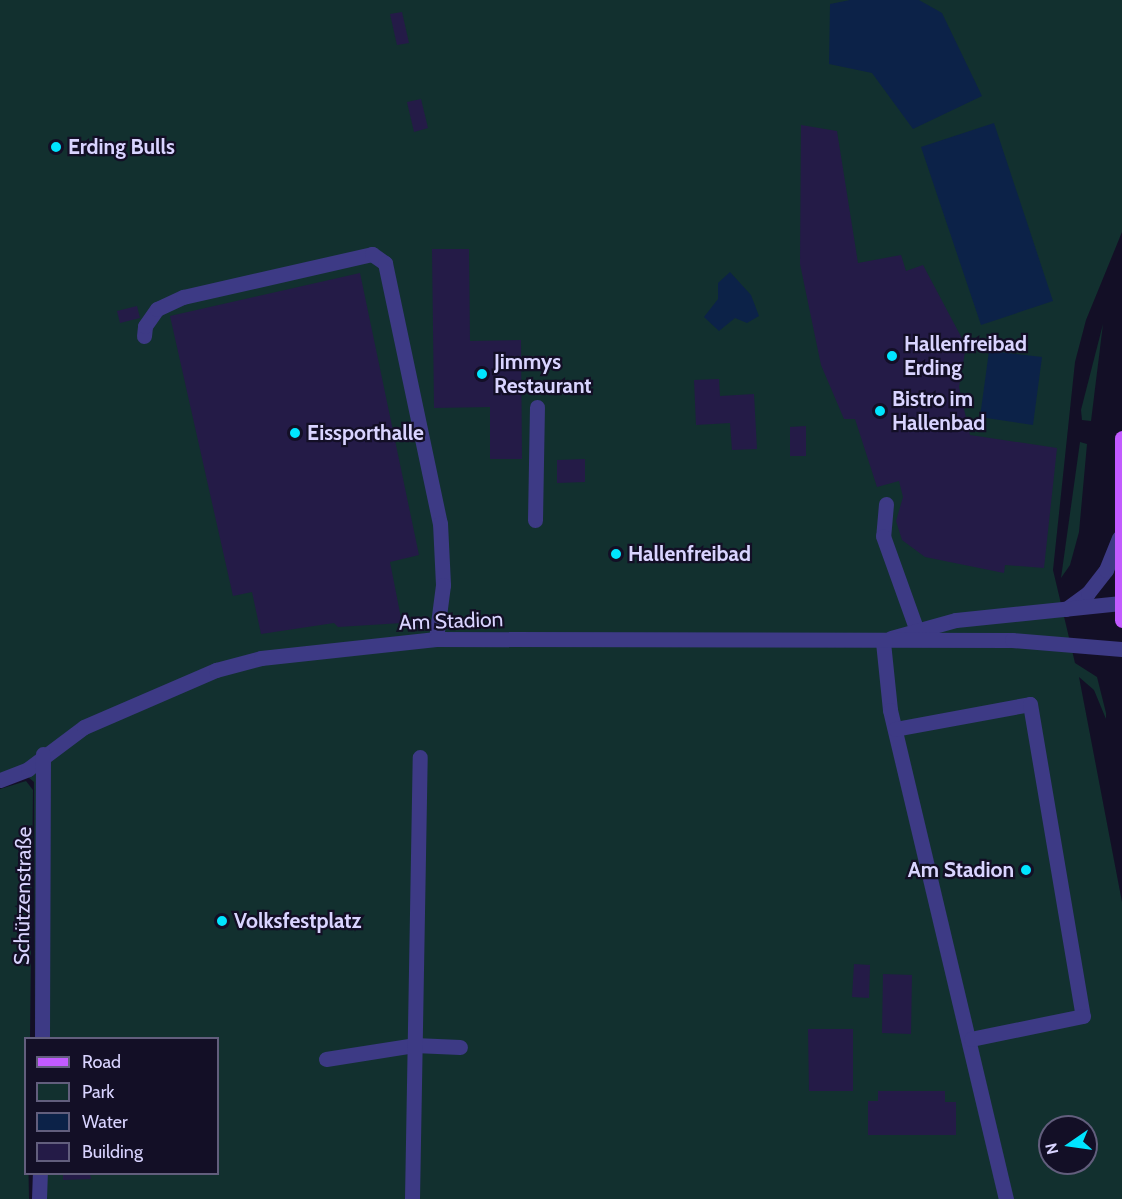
<!DOCTYPE html>
<html>
<head>
<meta charset="utf-8">
<style>
  body { margin:0 }
  #map { position:relative; width:1122px; height:1199px; overflow:hidden; background:#130f26; font-family:Cabin,sans-serif }
  div>[style] { position:absolute }
  .green>* { inset:0; background:#12302f }
  .water>* { inset:0; background:#0c2248 }
  .building>* { inset:0; background:#241b47 }
  .minor>* { height:15px; margin:-7.5px; padding:0 7.5px; transform-origin:7.5px; border-radius:7.5px; background:#3d3a85 }
  .major>* { height:15px; margin:-7.5px; padding:0 7.5px; transform-origin:7.5px; border-radius:7.5px; background:#c25bff }
  .dots>* { width:16px; height:16px; translate:-50% -50%; box-sizing:border-box; border:3px solid #130f26; border-radius:50% }
  span { translate:-50% -50%; white-space:nowrap; text-align:center; line-height:1.15; -webkit-text-stroke:4.5px #130f26; paint-order:stroke }
  .poi-label { font-size:21px; color:#d9d4ff; font-weight:700 }
  .left { translate:0 -50%; text-align:left }
  .right { translate:-100% -50%; text-align:right }
  .street-label { font-size:21px; color:#d9d4ff }
  .legend { position:absolute; left:24px; top:1037px; width:195px; height:138px; box-sizing:border-box; background:#130f26; border:2px solid #625e7d; margin:0; padding:8px 10px; list-style:none; font-size:18px; color:#d9d4ff }
  .legend li { display:flex; align-items:center; gap:12px; height:30px }
  .legend b { width:30px; border:2px solid #625e7d }
  .north { position:absolute; left:1038px; top:1115px; width:60px; height:60px; box-sizing:border-box; background:#130f26; border:2px solid #625e7d; border-radius:50%; rotate:257deg; font-size:16px; font-weight:700; line-height:24px; text-align:center; color:#d9d4ff }
  .north::after { content:''; display:block; margin:auto; width:21px; height:27px; background:#00e5ff; clip-path:polygon(50% 0,100% 100%,50% 72%,0 100%) }
</style>
</head>
<body>
<div id="map">
  <div class="green">
    <div style="clip-path:polygon(evenodd,0 0,1122px 0,1122px 232px,1086px 320px,1075px 362px,1053px 570px,1075px 663px,1097px 677px,1106px 713px,1106px 719px,1094px 690px,1079px 677px,1122px 902px,1122px 1199px,36px 1199px,35px 1174px,218px 1174px,218px 1038px,35px 1038px,34px 782px,28px 777px,0 781px,0 0,1050px 1127px,1086px 1127px,1086px 1163px,1050px 1163px,1050px 1127px)"></div>
    <div style="clip-path:polygon(1103px 324px,1091px 421px,1082px 420px,1081px 410px)"></div>
    <div style="clip-path:polygon(1080px 442px,1087px 444px,1079px 532px,1070px 565px,1061px 578px)"></div>
    <div style="clip-path:polygon(26px 781px,33px 790px,30px 1038px,26px 1038px,29px 1199px,0 1199px,0 789px)"></div>
  </div>
  <div class="water">
    <div style="clip-path:polygon(850px 0,919px 0,942px 13px,982px 96px,913px 129px,872px 73px,829px 64px,830px 4px)"></div>
    <div style="clip-path:polygon(994px 123px,1053px 301px,981px 325px,921px 147px)"></div>
    <div style="clip-path:polygon(730px 272px,751px 295px,759px 316px,747px 323px,735px 318px,719px 331px,704px 317px,718px 299px,718px 283px)"></div>
    <div style="clip-path:polygon(989px 351px,1042px 357px,1033px 425px,980px 417px)"></div>
  </div>
  <div class="building">
    <div style="clip-path:polygon(402px 12px,409px 43px,397px 45px,390px 14px)"></div>
    <div style="clip-path:polygon(421px 99px,428px 128px,414px 132px,407px 102px)"></div>
    <div style="clip-path:polygon(801px 125px,837px 131px,858px 263px,901px 255px,906px 271px,923px 265px,966px 346px,959px 387px,970px 435px,1057px 448px,1044px 568px,1005px 565px,1004px 573px,925px 557px,902px 540px,896px 521px,903px 497px,899px 481px,877px 487px,855px 419px,844px 419px,821px 365px,800px 264px)"></div>
    <div style="clip-path:polygon(432px 249px,469px 249px,470px 341px,521px 340px,522px 459px,490px 459px,490px 407px,434px 408px)"></div>
    <div style="clip-path:polygon(360px 273px,419px 555px,390px 562px,402px 623px,338px 627px,334px 623px,261px 634px,252px 592px,233px 596px,170px 316px)"></div>
    <div style="clip-path:polygon(137px 306px,140px 318px,120px 323px,117px 311px)"></div>
    <div style="clip-path:polygon(719px 379px,720px 396px,754px 394px,757px 449px,732px 450px,730px 423px,696px 425px,694px 380px)"></div>
    <div style="clip-path:polygon(806px 426px,806px 456px,790px 456px,790px 427px)"></div>
    <div style="clip-path:polygon(585px 459px,585px 482px,557px 483px,557px 460px)"></div>
    <div style="clip-path:polygon(854px 964px,870px 965px,869px 998px,852px 997px)"></div>
    <div style="clip-path:polygon(883px 974px,912px 975px,911px 1034px,882px 1033px)"></div>
    <div style="clip-path:polygon(808px 1029px,853px 1029px,853px 1091px,809px 1091px)"></div>
    <div style="clip-path:polygon(878px 1091px,945px 1091px,945px 1102px,956px 1102px,956px 1135px,868px 1135px,868px 1101px,878px 1101px)"></div>
    <div style="clip-path:polygon(63px 1174px,90px 1174px,91px 1179px,63px 1180px)"></div>
  </div>
  <div class="minor">
    <div style="left:144px;top:336px;width:10px;rotate:-84deg"></div>
    <div style="left:145px;top:326px;width:21px;rotate:-55deg"></div>
    <div style="left:157px;top:309px;width:29px;rotate:-25deg"></div>
    <div style="left:183px;top:297px;width:194px;rotate:-12.8deg"></div>
    <div style="left:372px;top:254px;width:16px;rotate:35deg"></div>
    <div style="left:385px;top:263px;width:266px;rotate:78.1deg"></div>
    <div style="left:440px;top:523px;width:62px;rotate:87.2deg"></div>
    <div style="left:443px;top:585px;width:54px;rotate:97.4deg"></div>
    <div style="left:886px;top:504px;width:32px;rotate:95deg"></div>
    <div style="left:883px;top:536px;width:98px;rotate:70.3deg"></div>
    <div style="left:535px;top:520px;width:113px;rotate:-89deg"></div>
    <div style="left:1066px;top:609px;width:27px;rotate:-36deg"></div>
    <div style="left:1088px;top:593px;width:29px;rotate:-52deg"></div>
    <div style="left:1106px;top:570px;width:35px;rotate:-68deg"></div>
    <div style="left:891px;top:638px;width:67px;rotate:-15.5deg"></div>
    <div style="left:956px;top:620px;width:166px;rotate:-5.9deg"></div>
    <div style="left:883px;top:642px;width:68px;rotate:84.1deg"></div>
    <div style="left:890px;top:710px;width:503px;rotate:76.66deg"></div>
    <div style="left:895px;top:729px;width:137px;rotate:-10.5deg"></div>
    <div style="left:1030px;top:704px;width:316px;rotate:80.4deg"></div>
    <div style="left:1083px;top:1016px;width:114px;rotate:168.4deg"></div>
    <div style="left:0;top:780px;width:30px;rotate:-21deg"></div>
    <div style="left:28px;top:769px;width:70px;rotate:-36.9deg"></div>
    <div style="left:84px;top:727px;width:144px;rotate:-23.4deg"></div>
    <div style="left:216px;top:670px;width:47px;rotate:-14.9deg"></div>
    <div style="left:261px;top:658px;width:176px;rotate:-6.2deg"></div>
    <div style="left:436px;top:639px;width:576px;rotate:0.1deg"></div>
    <div style="left:1012px;top:640px;width:110px;rotate:4.7deg"></div>
    <div style="left:42px;top:1038px;width:284px;rotate:-89.8deg"></div>
    <div style="left:326px;top:1059px;width:89px;rotate:-9deg"></div>
    <div style="left:414px;top:1045px;width:46px;rotate:2.5deg"></div>
    <div style="left:39px;top:1199px;width:25px;rotate:-88deg"></div>
    <div style="left:412px;top:1199px;width:442px;rotate:-89deg"></div>
  </div>
  <div class="major">
    <div style="left:1122px;top:438px;width:182px;rotate:90deg"></div>
  </div>
  <div class="dots">
    <div style="left:56px;top:147px;background:#00e5ff"></div>
    <div style="left:892px;top:356px;background:#00e5ff"></div>
    <div style="left:482px;top:374px;background:#00e5ff"></div>
    <div style="left:880px;top:411px;background:#00e5ff"></div>
    <div style="left:295px;top:433px;background:#00e5ff"></div>
    <div style="left:616px;top:554px;background:#00e5ff"></div>
    <div style="left:1026px;top:870px;background:#00e5ff"></div>
    <div style="left:222px;top:921px;background:#00e5ff"></div>
  </div>
  <div class="poi-label">
    <span class="left" style="left:68px;top:147px">Erding Bulls</span>
    <span class="left" style="left:904px;top:356px">Hallenfreibad<br>Erding</span>
    <span class="left" style="left:494px;top:374px">Jimmys<br>Restaurant</span>
    <span class="left" style="left:892px;top:411px">Bistro im<br>Hallenbad</span>
    <span class="left" style="left:307px;top:433px">Eissporthalle</span>
    <span class="left" style="left:628px;top:554px">Hallenfreibad</span>
    <span class="right" style="left:1014px;top:870px">Am Stadion</span>
    <span class="left" style="left:234px;top:921px">Volksfestplatz</span>
  </div>
  <div class="street-label">
    <span style="left:451px;top:621px;rotate:-2deg">Am Stadion</span>
    <span style="left:23px;top:896px;rotate:-89deg">Schützenstraße</span>
  </div>
  <ul class="legend">
  <li><b style="height:8px;background:#c25bff"></b>Road</li>
  <li><b style="height:16px;background:#12302f"></b>Park</li>
  <li><b style="height:16px;background:#0c2248"></b>Water</li>
  <li><b style="height:16px;background:#241b47"></b>Building</li>
  </ul>
  <div class="north">N</div>
</div>
</body>
</html>
